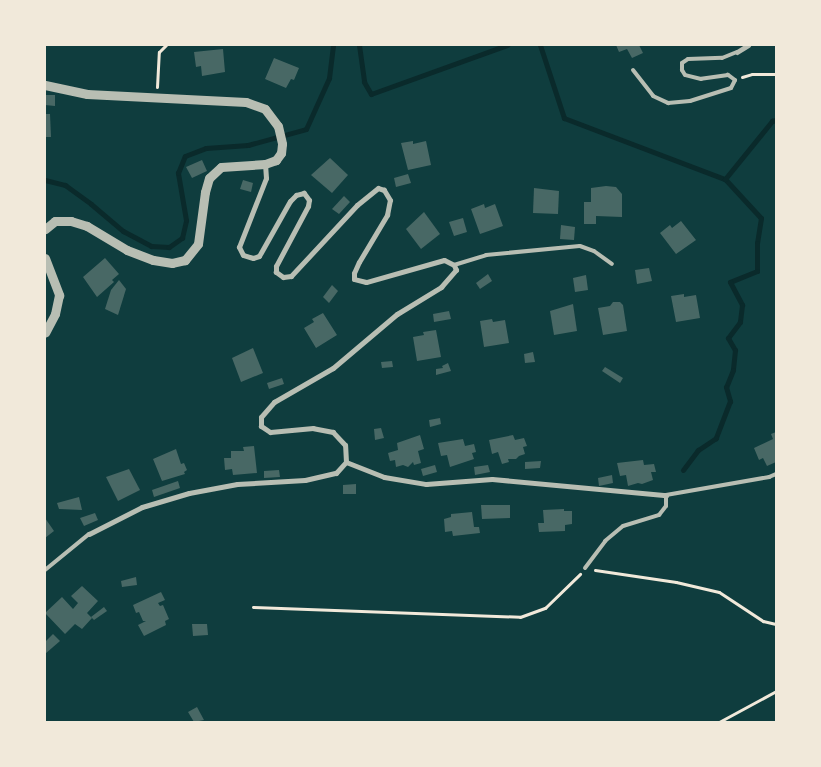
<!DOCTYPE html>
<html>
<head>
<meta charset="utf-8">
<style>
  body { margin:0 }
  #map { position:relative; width:821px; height:767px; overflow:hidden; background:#0f3d3e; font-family:Rubik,sans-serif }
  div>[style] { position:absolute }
  .stream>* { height:5px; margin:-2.5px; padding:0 2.5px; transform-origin:2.5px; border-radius:2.5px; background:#0a2a2b }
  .building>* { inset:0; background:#486865 }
  .path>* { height:3px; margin:-1.5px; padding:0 1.5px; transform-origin:1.5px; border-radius:1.5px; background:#f1e9da }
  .service>* { height:4px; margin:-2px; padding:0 2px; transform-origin:2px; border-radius:2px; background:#b8beb3 }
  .minor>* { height:5px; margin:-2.5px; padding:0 2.5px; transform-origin:2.5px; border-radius:2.5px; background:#b8beb3 }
  .tertiary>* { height:9px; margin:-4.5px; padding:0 4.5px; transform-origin:4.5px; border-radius:4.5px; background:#b8beb3 }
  span { translate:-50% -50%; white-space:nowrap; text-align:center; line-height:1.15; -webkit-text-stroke:5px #f1e9da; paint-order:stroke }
  .frame { position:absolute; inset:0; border:46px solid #f1e9da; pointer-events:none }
</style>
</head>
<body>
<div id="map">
  <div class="stream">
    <div style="left:359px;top:45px;width:37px;rotate:82deg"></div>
    <div style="left:364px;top:82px;width:14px;rotate:60deg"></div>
    <div style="left:371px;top:94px;width:145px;rotate:-19.8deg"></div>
    <div style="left:540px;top:45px;width:77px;rotate:71.8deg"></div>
    <div style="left:564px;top:118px;width:172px;rotate:20.8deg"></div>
    <div style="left:725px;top:179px;width:53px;rotate:47.3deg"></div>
    <div style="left:761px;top:218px;width:25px;rotate:99deg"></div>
    <div style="left:757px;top:243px;width:28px;rotate:90deg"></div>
    <div style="left:757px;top:271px;width:29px;rotate:158deg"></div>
    <div style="left:730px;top:282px;width:26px;rotate:62deg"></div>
    <div style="left:742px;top:305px;width:17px;rotate:97deg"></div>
    <div style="left:740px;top:322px;width:20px;rotate:127deg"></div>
    <div style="left:728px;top:338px;width:14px;rotate:60deg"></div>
    <div style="left:735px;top:350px;width:20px;rotate:96deg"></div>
    <div style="left:733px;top:370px;width:18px;rotate:112deg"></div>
    <div style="left:726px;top:387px;width:15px;rotate:74deg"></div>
    <div style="left:730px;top:401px;width:40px;rotate:111deg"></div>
    <div style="left:716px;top:438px;width:22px;rotate:146deg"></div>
    <div style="left:698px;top:450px;width:25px;rotate:127deg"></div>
    <div style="left:725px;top:179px;width:75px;rotate:-51deg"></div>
    <div style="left:772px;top:121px;width:4px;rotate:-14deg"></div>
    <div style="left:45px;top:180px;width:21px;rotate:14deg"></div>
    <div style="left:65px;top:185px;width:32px;rotate:36deg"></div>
    <div style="left:91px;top:204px;width:42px;rotate:40.2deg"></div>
    <div style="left:123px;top:231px;width:32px;rotate:28deg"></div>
    <div style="left:151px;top:246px;width:18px;rotate:3deg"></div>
    <div style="left:169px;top:247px;width:16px;rotate:-35deg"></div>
    <div style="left:182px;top:238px;width:18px;rotate:-77deg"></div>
    <div style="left:186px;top:220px;width:48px;rotate:-99.7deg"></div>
    <div style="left:178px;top:173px;width:18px;rotate:-68deg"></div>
    <div style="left:185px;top:156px;width:22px;rotate:-21deg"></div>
    <div style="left:206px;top:148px;width:42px;rotate:-4.1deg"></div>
    <div style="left:248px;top:145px;width:60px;rotate:-15.4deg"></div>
    <div style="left:306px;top:129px;width:56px;rotate:-65.7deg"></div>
    <div style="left:329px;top:78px;width:33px;rotate:-83deg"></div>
  </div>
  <div class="building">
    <div style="clip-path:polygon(616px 45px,639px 45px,643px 53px,632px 58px,627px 49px,619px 52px)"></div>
    <div style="clip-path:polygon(223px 49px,225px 72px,202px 76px,201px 66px,196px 67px,194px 52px)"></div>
    <div style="clip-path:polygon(274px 58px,299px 68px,294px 80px,291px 79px,286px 88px,265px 79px)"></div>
    <div style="clip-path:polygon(45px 95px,55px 95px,55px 106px,45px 105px)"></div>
    <div style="clip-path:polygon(45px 114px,50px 114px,51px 137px,45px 137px)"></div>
    <div style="clip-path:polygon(413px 141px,413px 144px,426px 141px,431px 165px,408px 170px,401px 143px)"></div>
    <div style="clip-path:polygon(330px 158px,348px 175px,332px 193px,311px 175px)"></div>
    <div style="clip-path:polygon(202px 160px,207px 171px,192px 178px,186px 167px)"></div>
    <div style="clip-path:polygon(408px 174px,411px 183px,396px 187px,394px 178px)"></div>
    <div style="clip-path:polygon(243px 180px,253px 183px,251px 192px,240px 189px)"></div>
    <div style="clip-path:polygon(606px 186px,616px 187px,622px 194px,622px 217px,596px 216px,596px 224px,584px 224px,584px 202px,591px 202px,591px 188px)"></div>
    <div style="clip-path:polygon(534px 188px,559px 191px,558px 214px,533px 213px)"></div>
    <div style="clip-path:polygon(344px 196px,350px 202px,339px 214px,332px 209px)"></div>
    <div style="clip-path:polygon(484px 204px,485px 208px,495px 204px,503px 226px,480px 234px,471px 209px)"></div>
    <div style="clip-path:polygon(424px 212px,440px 234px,421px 249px,406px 229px)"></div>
    <div style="clip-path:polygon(463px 218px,467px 232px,454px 236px,449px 222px)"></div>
    <div style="clip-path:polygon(681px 221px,696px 240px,676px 254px,660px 233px,670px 225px,672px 228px)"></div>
    <div style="clip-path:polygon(561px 225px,575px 227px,574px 240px,560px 239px)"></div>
    <div style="clip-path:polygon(105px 258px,119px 274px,112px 280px,114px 282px,97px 297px,83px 277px)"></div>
    <div style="clip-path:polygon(649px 268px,652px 281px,637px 284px,635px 270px)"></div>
    <div style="clip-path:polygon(488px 274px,492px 281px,480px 289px,476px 283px)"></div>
    <div style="clip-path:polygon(586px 275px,588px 290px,575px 292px,573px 278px)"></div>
    <div style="clip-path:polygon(119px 280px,126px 289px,118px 315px,105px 309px,111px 290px)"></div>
    <div style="clip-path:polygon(332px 285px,338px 291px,329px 303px,323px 297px)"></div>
    <div style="clip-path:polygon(684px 294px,684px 297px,696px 295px,700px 318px,676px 322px,671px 296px)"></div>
    <div style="clip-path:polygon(613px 302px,620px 302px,623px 305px,627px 331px,603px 335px,598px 308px,610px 306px)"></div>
    <div style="clip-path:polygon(573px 304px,577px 331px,554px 335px,550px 311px)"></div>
    <div style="clip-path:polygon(449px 311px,451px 319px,434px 322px,433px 314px)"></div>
    <div style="clip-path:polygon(323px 313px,337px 335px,316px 348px,304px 328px,314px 322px,312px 319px)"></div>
    <div style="clip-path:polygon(492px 319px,493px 322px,505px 320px,509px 343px,484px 347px,480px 321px)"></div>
    <div style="clip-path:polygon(436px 330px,441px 357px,417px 361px,413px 337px,424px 335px,423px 332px)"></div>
    <div style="clip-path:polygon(253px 348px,263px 373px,241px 382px,232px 358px)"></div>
    <div style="clip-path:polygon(533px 352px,535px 362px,525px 363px,524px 354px)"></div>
    <div style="clip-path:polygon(392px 361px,393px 367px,382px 368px,381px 362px)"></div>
    <div style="clip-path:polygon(448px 363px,451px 371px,436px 375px,436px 369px,443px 368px,442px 366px)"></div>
    <div style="clip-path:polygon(605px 367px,623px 378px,620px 383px,602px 371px)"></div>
    <div style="clip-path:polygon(282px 378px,284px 384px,269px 389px,267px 383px)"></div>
    <div style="clip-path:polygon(440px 418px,441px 424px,430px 427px,429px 420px)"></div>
    <div style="clip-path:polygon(381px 428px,384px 438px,375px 440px,374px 429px)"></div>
    <div style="clip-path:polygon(776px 432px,776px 462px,767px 466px,763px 458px,759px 460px,754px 448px,773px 439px,771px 434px)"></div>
    <div style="clip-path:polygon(420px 435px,424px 449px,418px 451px,421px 463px,414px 465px,413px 462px,408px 467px,403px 465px,396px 467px,395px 460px,390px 461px,388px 453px,398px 450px,397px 443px)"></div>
    <div style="clip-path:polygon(513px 435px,515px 440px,524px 438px,527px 446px,523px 447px,525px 454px,519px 456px,516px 459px,508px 459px,509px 462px,502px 464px,498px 452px,492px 454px,489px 440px)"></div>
    <div style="clip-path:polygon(463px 439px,465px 446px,474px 444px,476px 452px,472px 453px,474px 459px,450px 467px,447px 455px,441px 456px,438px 443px)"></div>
    <div style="clip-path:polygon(254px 446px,257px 473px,233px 475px,232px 469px,225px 470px,224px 458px,231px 458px,231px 451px,244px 451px,243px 447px)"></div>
    <div style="clip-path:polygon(176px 449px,181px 464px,184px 463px,187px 470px,184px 472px,185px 474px,162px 481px,153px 459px)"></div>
    <div style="clip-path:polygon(643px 460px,644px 465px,654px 464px,656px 472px,651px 472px,653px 480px,642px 484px,638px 483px,628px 486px,626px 475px,620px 476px,617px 463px)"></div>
    <div style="clip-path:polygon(541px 461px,540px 468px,525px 469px,525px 462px)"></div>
    <div style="clip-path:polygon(435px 465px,437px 472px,423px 476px,421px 469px)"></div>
    <div style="clip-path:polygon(488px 465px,490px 472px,475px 475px,474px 467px)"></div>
    <div style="clip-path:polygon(129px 469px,140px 490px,118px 501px,106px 477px)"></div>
    <div style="clip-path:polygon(279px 470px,280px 477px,264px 478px,264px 471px)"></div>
    <div style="clip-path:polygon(612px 475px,613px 483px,599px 486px,598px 478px)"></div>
    <div style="clip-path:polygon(178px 481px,180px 488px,154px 497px,152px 490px)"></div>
    <div style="clip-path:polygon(356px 484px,356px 494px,343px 494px,343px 485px)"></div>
    <div style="clip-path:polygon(79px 497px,82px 510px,59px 509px,57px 503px)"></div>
    <div style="clip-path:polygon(481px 505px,510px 505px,510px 518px,482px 519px)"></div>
    <div style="clip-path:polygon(564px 509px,564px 511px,572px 511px,572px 524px,565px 525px,565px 531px,539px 532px,538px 523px,544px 523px,543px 510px)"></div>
    <div style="clip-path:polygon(472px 512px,474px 527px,479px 527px,480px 533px,453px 536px,452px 531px,445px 532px,444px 519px,451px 517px,451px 514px)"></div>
    <div style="clip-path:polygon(95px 513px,98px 520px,84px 526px,80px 518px)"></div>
    <div style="clip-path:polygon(45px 518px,54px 531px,45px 538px)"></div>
    <div style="clip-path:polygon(136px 577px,137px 585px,122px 587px,121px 581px)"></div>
    <div style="clip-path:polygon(82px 586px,98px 601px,87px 613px,92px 618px,82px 629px,75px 624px,65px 634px,45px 613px,62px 597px,73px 609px,78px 603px,71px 596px)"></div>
    <div style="clip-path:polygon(161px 592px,165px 600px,158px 603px,160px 606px,163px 605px,169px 619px,165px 621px,166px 625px,144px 636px,138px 625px,146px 621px,143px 621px,139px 612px,136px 613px,133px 605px)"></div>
    <div style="clip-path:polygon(104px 607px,107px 611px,94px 620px,91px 617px)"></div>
    <div style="clip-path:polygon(192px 624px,207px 624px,208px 635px,193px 636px)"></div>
    <div style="clip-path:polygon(53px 634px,60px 641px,45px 654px,45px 642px)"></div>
    <div style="clip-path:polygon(197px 707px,204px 720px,194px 722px,188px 712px)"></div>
  </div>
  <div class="path">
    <div style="left:742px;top:77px;width:10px;rotate:-17deg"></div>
    <div style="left:752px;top:74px;width:24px"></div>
    <div style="left:157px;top:87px;width:35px;rotate:-87deg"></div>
    <div style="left:159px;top:52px;width:10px;rotate:-45deg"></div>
    <div style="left:595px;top:570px;width:82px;rotate:8.4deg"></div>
    <div style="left:676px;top:582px;width:44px;rotate:13.1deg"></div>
    <div style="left:719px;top:592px;width:53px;rotate:33.4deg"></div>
    <div style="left:763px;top:621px;width:13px;rotate:13deg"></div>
    <div style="left:253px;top:607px;width:267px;rotate:2.1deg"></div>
    <div style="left:520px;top:617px;width:27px;rotate:-20deg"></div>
    <div style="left:545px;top:608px;width:49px;rotate:-44.2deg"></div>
    <div style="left:719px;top:722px;width:65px;rotate:-28.5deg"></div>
  </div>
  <div class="service">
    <div style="left:633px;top:70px;width:33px;rotate:52deg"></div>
    <div style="left:653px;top:96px;width:17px;rotate:25deg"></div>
    <div style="left:668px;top:103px;width:22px;rotate:-5deg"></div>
    <div style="left:690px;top:101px;width:43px;rotate:-17.6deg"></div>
    <div style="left:731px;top:88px;width:9px;rotate:-63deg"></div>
    <div style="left:735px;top:80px;width:9px;rotate:-144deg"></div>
    <div style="left:728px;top:75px;width:27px;rotate:172deg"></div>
    <div style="left:701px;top:79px;width:16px;rotate:-166deg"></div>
    <div style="left:685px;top:75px;width:6px;rotate:-121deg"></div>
    <div style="left:682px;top:70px;width:7px;rotate:-90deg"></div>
    <div style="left:682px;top:63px;width:7px;rotate:-34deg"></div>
    <div style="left:688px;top:59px;width:34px;rotate:-2deg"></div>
    <div style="left:722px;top:58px;width:16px;rotate:-22deg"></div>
    <div style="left:454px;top:265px;width:34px;rotate:-17deg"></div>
    <div style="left:486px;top:255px;width:94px;rotate:-5.5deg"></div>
    <div style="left:580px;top:246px;width:15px;rotate:20deg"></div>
    <div style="left:594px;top:251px;width:22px;rotate:36deg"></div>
    <div style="left:585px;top:568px;width:34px;rotate:-53deg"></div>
    <div style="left:605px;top:541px;width:23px;rotate:-40deg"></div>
    <div style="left:623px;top:526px;width:38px;rotate:-17deg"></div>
    <div style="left:659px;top:515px;width:11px;rotate:-52deg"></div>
    <div style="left:666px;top:506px;width:11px;rotate:-90deg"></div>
    <div style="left:666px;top:495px;width:105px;rotate:-9.9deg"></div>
    <div style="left:769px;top:477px;width:8px;rotate:-23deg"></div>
    <div style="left:45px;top:570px;width:57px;rotate:-39.3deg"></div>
  </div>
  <div class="minor">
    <div style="left:737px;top:52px;width:13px;rotate:-32deg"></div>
    <div style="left:346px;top:462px;width:41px;rotate:21.5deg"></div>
    <div style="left:384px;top:477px;width:43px;rotate:9.5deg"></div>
    <div style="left:426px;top:484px;width:66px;rotate:-4.3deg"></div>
    <div style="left:492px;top:479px;width:175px;rotate:5.3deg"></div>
    <div style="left:89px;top:534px;width:59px;rotate:-27deg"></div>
    <div style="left:142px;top:507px;width:49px;rotate:-16.6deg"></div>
    <div style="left:189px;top:493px;width:49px;rotate:-10.6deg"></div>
    <div style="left:237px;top:484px;width:68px;rotate:-3.4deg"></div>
    <div style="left:305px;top:480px;width:32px;rotate:-13deg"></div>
    <div style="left:336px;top:473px;width:15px;rotate:-48deg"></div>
    <div style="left:346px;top:462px;width:17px;rotate:-93deg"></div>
    <div style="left:345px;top:445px;width:18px;rotate:-133deg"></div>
    <div style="left:333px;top:432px;width:20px;rotate:-169deg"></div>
    <div style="left:313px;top:428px;width:43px;rotate:174.7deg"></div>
    <div style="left:270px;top:432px;width:11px;rotate:-146deg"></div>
    <div style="left:261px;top:426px;width:9px;rotate:-90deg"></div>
    <div style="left:261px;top:417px;width:20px;rotate:-49deg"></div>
    <div style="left:274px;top:402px;width:68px;rotate:-30deg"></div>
    <div style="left:333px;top:368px;width:84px;rotate:-40.2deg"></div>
    <div style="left:397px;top:314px;width:52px;rotate:-31.5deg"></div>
    <div style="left:441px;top:287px;width:23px;rotate:-49deg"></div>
    <div style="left:456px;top:270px;width:5px;rotate:-112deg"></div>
    <div style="left:454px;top:265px;width:11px;rotate:-153deg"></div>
    <div style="left:444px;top:260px;width:81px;rotate:164.2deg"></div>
    <div style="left:366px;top:282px;width:12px;rotate:-166deg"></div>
    <div style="left:354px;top:279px;width:6px;rotate:-90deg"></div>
    <div style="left:354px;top:273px;width:12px;rotate:-66deg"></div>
    <div style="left:359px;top:262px;width:55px;rotate:-59.2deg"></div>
    <div style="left:387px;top:215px;width:15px;rotate:-79deg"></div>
    <div style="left:390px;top:200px;width:12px;rotate:-121deg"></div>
    <div style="left:384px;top:190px;width:6px;rotate:-162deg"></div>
    <div style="left:378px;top:188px;width:27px;rotate:141deg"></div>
    <div style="left:357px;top:205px;width:97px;rotate:132.9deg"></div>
    <div style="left:291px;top:276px;width:8px;rotate:173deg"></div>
    <div style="left:283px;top:277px;width:9px;rotate:-144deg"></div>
    <div style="left:276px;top:272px;width:6px;rotate:-90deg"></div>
    <div style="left:276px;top:266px;width:68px;rotate:-61.9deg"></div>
    <div style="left:308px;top:206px;width:6px;rotate:-81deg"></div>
    <div style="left:309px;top:200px;width:9px;rotate:-126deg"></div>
    <div style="left:304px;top:193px;width:8px;rotate:166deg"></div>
    <div style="left:296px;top:195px;width:8px;rotate:135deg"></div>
    <div style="left:290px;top:201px;width:63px;rotate:119.4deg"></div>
    <div style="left:259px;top:256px;width:6px;rotate:162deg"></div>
    <div style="left:253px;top:258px;width:10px;rotate:-163deg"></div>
    <div style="left:243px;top:255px;width:9px;rotate:-117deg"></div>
    <div style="left:239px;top:247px;width:74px;rotate:-68.6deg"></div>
    <div style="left:266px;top:178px;width:14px;rotate:-94deg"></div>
  </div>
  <div class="tertiary">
    <div style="left:45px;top:85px;width:43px;rotate:12.1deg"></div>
    <div style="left:87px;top:94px;width:159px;rotate:2.9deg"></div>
    <div style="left:246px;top:102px;width:20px;rotate:20deg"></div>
    <div style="left:265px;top:109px;width:21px;rotate:53deg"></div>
    <div style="left:278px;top:126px;width:18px;rotate:77deg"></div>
    <div style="left:282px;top:144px;width:9px;rotate:96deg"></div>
    <div style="left:281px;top:153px;width:9px;rotate:126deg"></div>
    <div style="left:276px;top:160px;width:12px;rotate:160deg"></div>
    <div style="left:265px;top:164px;width:44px;rotate:176.1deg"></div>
    <div style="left:221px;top:167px;width:16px;rotate:137deg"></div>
    <div style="left:209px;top:178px;width:15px;rotate:106deg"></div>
    <div style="left:205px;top:192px;width:52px;rotate:97.7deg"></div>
    <div style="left:198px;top:244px;width:21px;rotate:129deg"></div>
    <div style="left:185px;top:260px;width:13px;rotate:167deg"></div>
    <div style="left:172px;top:263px;width:19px;rotate:-171deg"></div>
    <div style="left:153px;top:260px;width:28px;rotate:-159deg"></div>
    <div style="left:127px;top:250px;width:47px;rotate:-149deg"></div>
    <div style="left:87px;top:226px;width:17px;rotate:-163deg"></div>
    <div style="left:71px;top:221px;width:16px;rotate:180deg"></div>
    <div style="left:55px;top:221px;width:13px;rotate:141deg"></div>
    <div style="left:45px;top:258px;width:40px;rotate:69deg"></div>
    <div style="left:59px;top:295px;width:19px;rotate:102deg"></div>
    <div style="left:55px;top:314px;width:21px;rotate:118deg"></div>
  </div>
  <div class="frame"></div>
</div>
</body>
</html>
